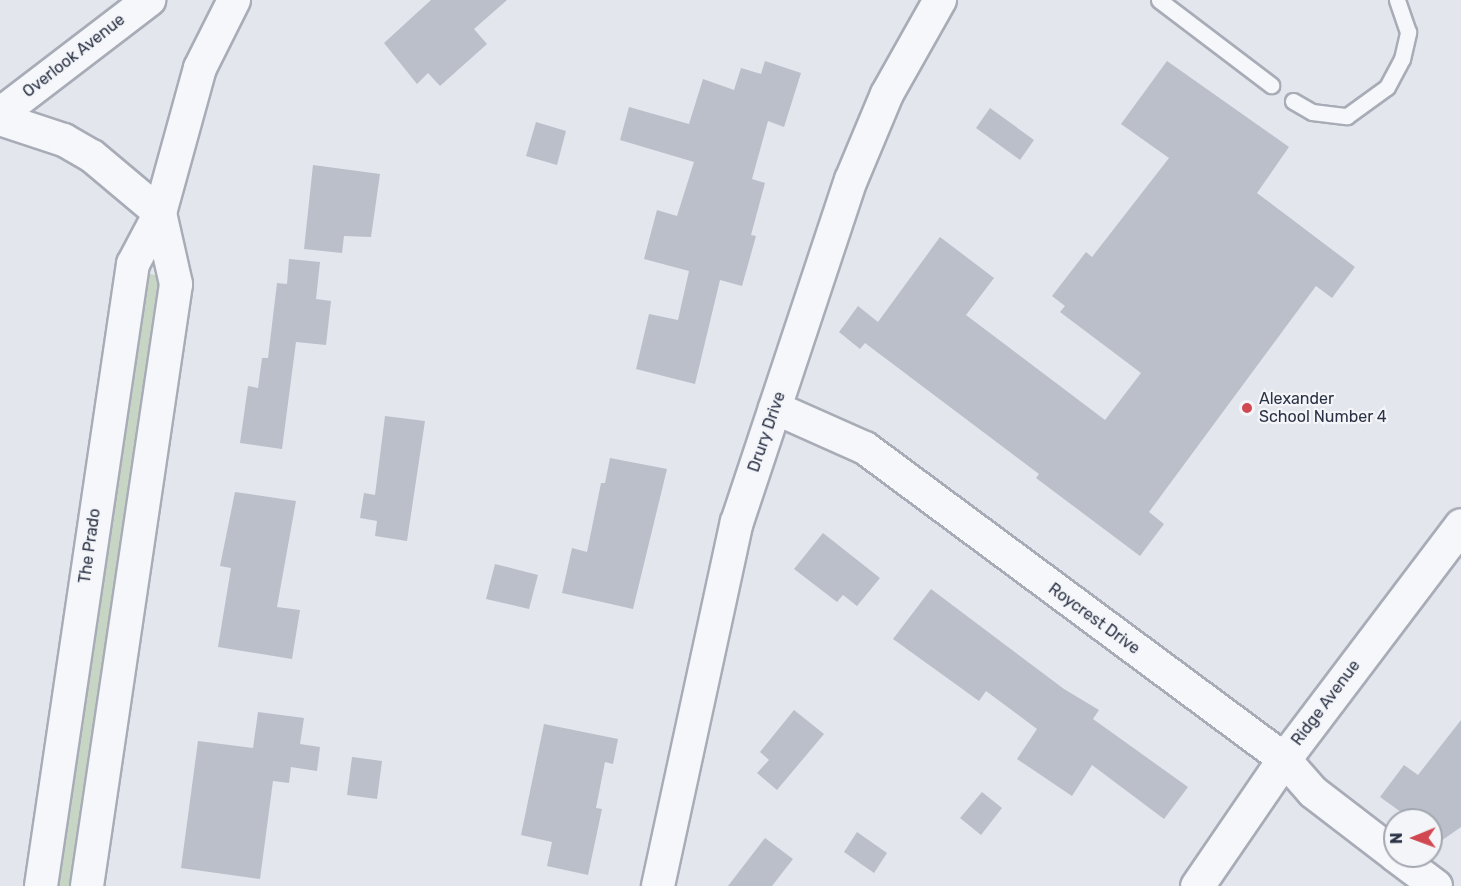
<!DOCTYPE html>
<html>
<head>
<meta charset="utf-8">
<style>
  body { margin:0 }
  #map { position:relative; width:1461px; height:886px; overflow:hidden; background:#e3e6ec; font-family:Rubik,sans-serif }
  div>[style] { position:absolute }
  .green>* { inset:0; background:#c7d6c4 }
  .building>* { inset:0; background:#babfca }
  .roads { filter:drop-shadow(2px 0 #a8acb7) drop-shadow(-2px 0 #a8acb7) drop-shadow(0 2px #a8acb7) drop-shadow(0 -2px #a8acb7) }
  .service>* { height:15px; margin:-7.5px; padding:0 7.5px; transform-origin:7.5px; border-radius:7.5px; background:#f6f7fa }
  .minor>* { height:32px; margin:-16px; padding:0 16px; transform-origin:16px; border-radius:16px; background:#f6f7fa }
  .tertiary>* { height:33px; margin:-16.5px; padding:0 16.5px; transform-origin:16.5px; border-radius:16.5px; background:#f6f7fa }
  .dots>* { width:16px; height:16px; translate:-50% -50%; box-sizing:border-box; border:3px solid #f3f5f9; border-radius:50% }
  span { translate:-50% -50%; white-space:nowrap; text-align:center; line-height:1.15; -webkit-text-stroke:4.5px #f3f5f9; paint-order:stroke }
  .street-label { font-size:16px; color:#2b3245 }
  .poi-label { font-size:16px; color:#2b3245 }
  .left { translate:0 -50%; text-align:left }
  .north { position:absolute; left:1383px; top:808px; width:60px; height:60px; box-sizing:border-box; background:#f3f5f9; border:2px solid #a3a7b1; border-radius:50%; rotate:269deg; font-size:16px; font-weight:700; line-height:24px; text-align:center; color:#2b3245 }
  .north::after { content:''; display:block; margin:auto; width:21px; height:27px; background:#d14851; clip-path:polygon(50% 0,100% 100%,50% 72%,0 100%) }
</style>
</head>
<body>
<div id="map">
  <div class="green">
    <div style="clip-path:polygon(138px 271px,163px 277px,71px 886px,49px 886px)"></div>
  </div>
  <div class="building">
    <div style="clip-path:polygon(431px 0,507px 0,474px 29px,487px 44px,440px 86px,428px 73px,417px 84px,384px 43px)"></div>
    <div style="clip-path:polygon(765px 61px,801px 73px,784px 127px,768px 121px,752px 179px,765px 183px,751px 235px,756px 236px,742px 286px,720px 280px,695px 384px,636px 369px,649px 314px,678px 320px,689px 271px,644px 259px,657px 210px,677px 216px,694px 162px,620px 140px,629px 107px,689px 124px,703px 79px,734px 90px,741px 68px,761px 74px)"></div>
    <div style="clip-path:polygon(1167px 61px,1289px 147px,1257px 193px,1355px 267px,1332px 298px,1316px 286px,1149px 512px,1164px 524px,1140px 556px,1036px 478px,1039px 474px,865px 343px,860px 349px,839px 332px,858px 306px,878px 322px,940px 237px,994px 278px,966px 315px,1105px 420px,1141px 373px,1060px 312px,1065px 306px,1052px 296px,1086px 252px,1092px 257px,1169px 158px,1121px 124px)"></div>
    <div style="clip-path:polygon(990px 108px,1034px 140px,1020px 160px,976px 128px)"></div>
    <div style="clip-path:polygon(536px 122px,566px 131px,557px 165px,526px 156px)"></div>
    <div style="clip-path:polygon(313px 165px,380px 174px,371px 237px,344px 236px,342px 253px,304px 249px)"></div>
    <div style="clip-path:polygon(289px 259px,320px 262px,316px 299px,331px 301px,326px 345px,296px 342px,282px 449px,240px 443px,248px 386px,258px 388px,262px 358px,268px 358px,277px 283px,287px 284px)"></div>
    <div style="clip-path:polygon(385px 416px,425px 421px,407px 541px,375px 536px,377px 521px,360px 518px,364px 493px,375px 495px)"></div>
    <div style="clip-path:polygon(610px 458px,667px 469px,633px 609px,562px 593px,572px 548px,587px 552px,601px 483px,605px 483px)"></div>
    <div style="clip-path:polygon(235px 492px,296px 501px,277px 607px,300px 610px,292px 659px,218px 647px,231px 568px,220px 566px)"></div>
    <div style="clip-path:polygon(823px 533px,880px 578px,857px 606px,843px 595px,837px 602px,794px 569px)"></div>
    <div style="clip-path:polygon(495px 564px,538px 575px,529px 609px,486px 599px)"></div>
    <div style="clip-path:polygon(931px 589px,1064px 689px,1099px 710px,1093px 719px,1188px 787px,1164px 819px,1092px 765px,1072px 796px,1017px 759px,1037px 729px,986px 691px,979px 701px,893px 639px)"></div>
    <div style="clip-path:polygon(794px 710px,824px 734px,777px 790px,757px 773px,769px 760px,760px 752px)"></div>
    <div style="clip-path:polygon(258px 712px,304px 718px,300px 744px,320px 747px,317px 771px,291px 767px,289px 783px,273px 781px,260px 879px,181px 868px,198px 741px,253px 748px)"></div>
    <div style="clip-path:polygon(1461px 720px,1461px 827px,1431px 848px,1431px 820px,1412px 820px,1380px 797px,1404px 765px,1418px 775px)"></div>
    <div style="clip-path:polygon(544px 724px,618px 739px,613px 764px,605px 762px,596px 808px,602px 809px,588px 875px,547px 866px,552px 842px,521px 835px)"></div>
    <div style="clip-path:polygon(352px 757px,382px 761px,377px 799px,347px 795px)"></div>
    <div style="clip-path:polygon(982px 792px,1002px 808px,981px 835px,960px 818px)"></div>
    <div style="clip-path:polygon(857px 832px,887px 853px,874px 873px,844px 852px)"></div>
    <div style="clip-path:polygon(765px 838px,793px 859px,772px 886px,728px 886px)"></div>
  </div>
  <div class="roads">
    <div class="service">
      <div style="left:1159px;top:0;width:141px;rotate:37.2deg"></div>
      <div style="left:1293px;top:101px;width:22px;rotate:30deg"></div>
      <div style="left:1312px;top:112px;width:35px;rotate:7deg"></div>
      <div style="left:1347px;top:116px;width:49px;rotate:-35.9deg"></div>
      <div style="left:1387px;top:87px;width:32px;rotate:-62deg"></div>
      <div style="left:1402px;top:59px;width:28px;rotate:-77deg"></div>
      <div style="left:1408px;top:32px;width:34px;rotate:-109deg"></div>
    </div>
    <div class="minor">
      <div style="left:0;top:114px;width:188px;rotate:-37.4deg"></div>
      <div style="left:0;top:119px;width:67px;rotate:18.2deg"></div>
      <div style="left:64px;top:140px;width:32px;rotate:30deg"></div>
      <div style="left:92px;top:156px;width:89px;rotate:40deg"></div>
      <div style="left:160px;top:213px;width:73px;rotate:77.3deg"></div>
      <div style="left:176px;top:284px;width:609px;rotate:98.41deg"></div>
      <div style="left:775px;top:408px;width:98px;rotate:24deg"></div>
      <div style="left:865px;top:448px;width:522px;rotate:36.58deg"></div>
      <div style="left:1284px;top:759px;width:44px;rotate:48.7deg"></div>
      <div style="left:1313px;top:792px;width:103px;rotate:37.5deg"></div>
      <div style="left:1396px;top:856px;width:50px;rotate:36.9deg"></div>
      <div style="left:41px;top:886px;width:629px;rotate:-81.59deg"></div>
      <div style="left:133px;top:264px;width:58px;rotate:-62.1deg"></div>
      <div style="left:160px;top:213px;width:150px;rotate:-74.6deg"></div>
      <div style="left:200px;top:68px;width:76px;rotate:-63.4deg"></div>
      <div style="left:658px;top:886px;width:372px;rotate:-77.8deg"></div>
      <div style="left:737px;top:522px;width:360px;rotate:-71.6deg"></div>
      <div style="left:851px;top:180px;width:93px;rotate:-67.3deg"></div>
      <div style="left:887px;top:94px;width:108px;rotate:-60.6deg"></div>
    </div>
    <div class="tertiary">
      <div style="left:1197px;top:886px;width:154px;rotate:-55.6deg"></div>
      <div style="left:1284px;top:759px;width:293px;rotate:-52.9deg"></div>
    </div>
  </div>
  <div class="dots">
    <div style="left:1247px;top:408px;background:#d14851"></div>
  </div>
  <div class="street-label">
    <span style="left:74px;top:56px;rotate:-38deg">Overlook Avenue</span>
    <span style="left:767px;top:432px;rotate:-71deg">Drury Drive</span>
    <span style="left:90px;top:546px;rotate:-82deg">The Prado</span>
    <span style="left:1094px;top:619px;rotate:36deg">Roycrest Drive</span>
    <span style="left:1326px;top:703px;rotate:-53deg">Ridge Avenue</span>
  </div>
  <div class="poi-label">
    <span class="left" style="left:1259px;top:408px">Alexander<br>School Number 4</span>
  </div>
  <div class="north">N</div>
</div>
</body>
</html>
